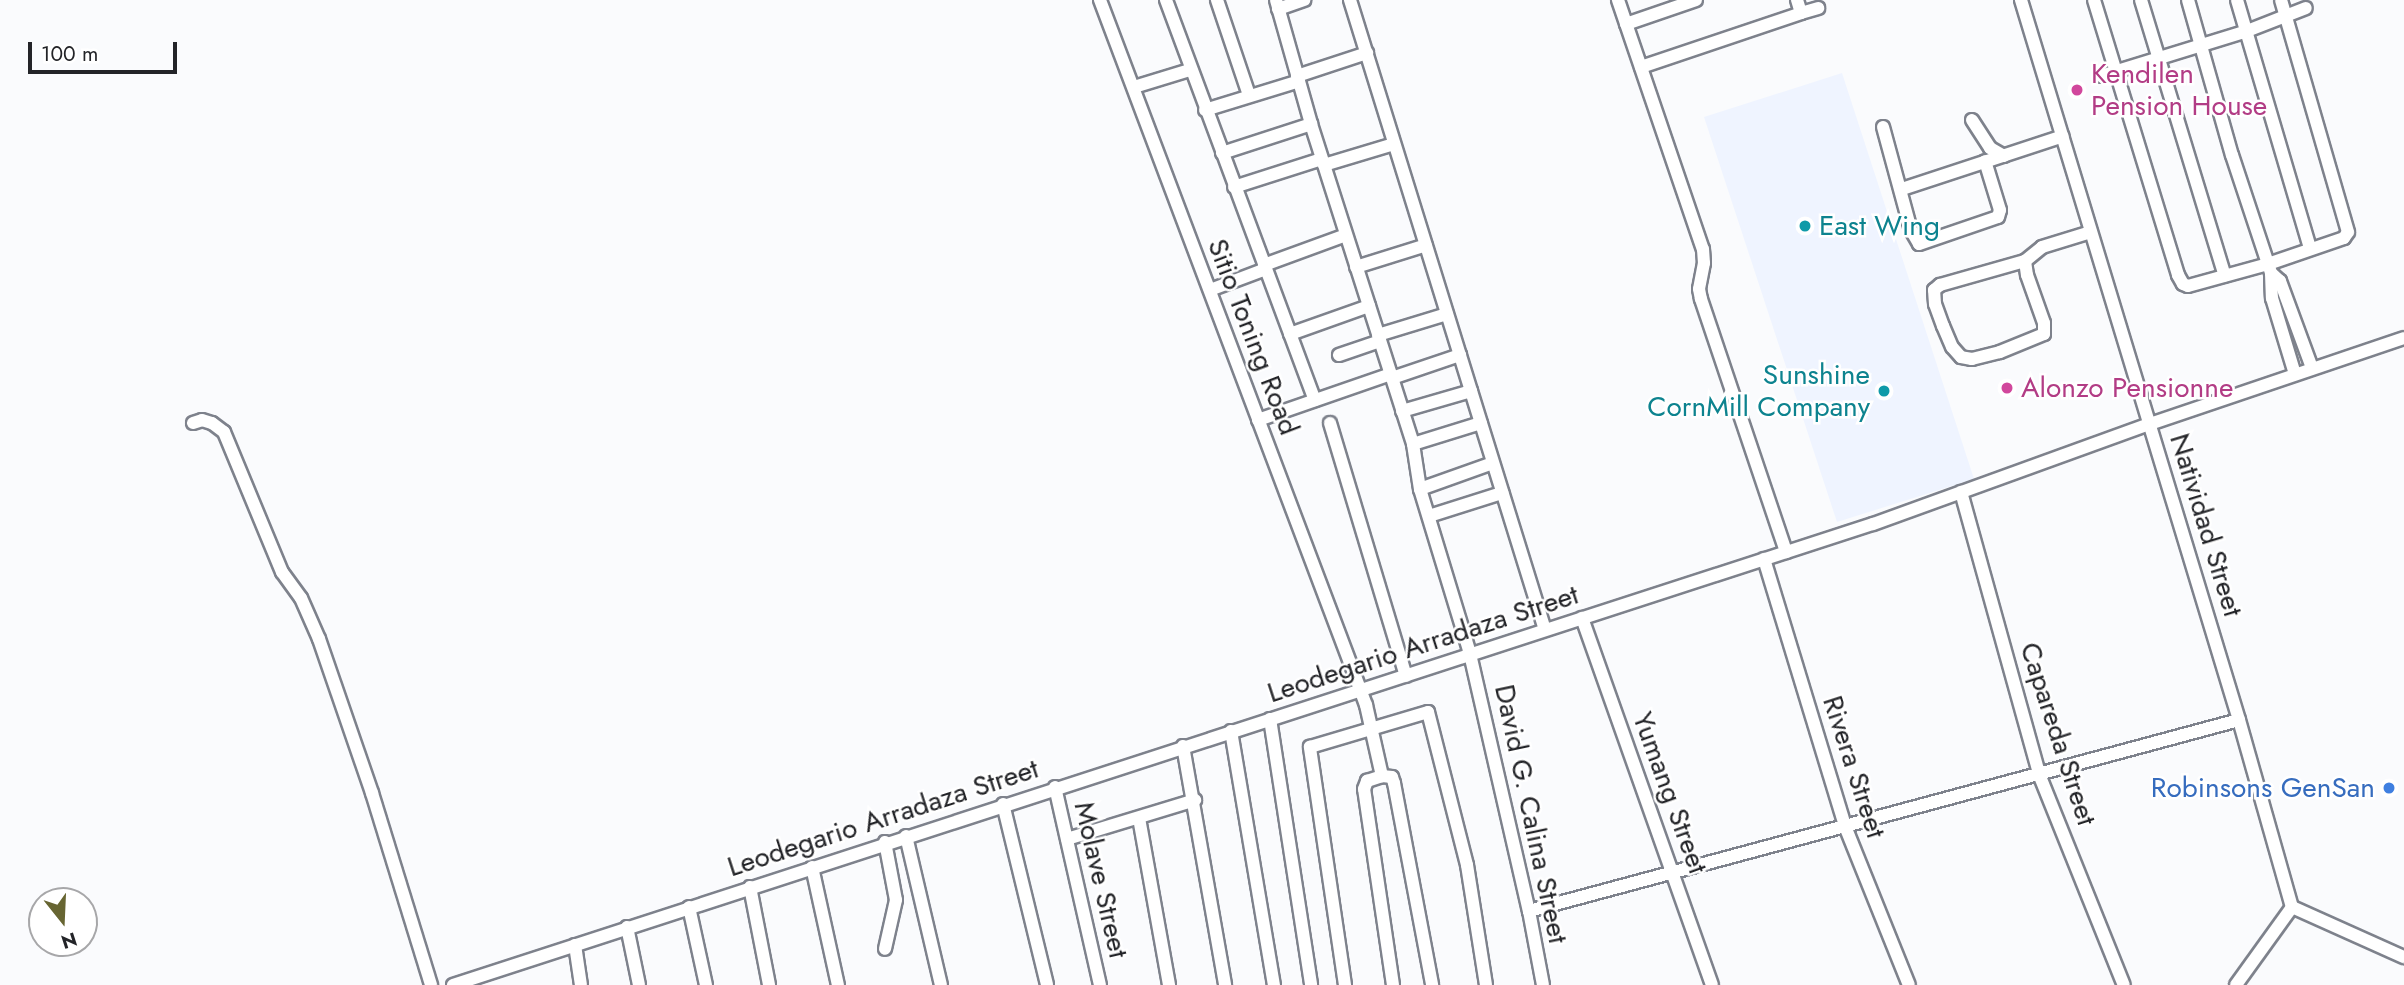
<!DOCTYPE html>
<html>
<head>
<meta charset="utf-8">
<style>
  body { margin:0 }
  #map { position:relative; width:2404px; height:985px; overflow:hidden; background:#fafbfd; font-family:Jost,sans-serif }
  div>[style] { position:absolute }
  .built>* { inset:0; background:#eff4ff }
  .roads { filter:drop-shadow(2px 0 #7e828c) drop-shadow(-2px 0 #7e828c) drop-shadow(0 2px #7e828c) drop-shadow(0 -2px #7e828c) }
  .minor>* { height:12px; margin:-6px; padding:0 6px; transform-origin:6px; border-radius:6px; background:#fff }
  .dots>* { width:19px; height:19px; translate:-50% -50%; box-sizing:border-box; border:4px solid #fff; border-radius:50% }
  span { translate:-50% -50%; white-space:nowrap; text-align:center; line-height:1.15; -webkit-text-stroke:5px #fff; paint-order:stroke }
  .hotel-label { font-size:28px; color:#b23c85 }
  .left { translate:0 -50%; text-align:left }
  .culture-label { font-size:28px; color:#0d838f }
  .right { translate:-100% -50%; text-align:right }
  .street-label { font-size:28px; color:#232428 }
  .shop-label { font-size:28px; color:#366cbe }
  .north { position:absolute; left:28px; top:887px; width:70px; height:70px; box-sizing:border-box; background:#fff; border:2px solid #a7a7a9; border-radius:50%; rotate:162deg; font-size:19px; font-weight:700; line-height:28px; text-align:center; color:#232428 }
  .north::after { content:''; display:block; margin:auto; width:24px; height:32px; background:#676532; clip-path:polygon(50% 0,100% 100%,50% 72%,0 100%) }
  .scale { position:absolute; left:28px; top:42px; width:149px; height:32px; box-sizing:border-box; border:4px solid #232428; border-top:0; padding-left:9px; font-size:21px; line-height:24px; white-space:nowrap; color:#232428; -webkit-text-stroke:5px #fff; paint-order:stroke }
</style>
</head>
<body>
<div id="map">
  <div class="built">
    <div style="clip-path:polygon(1842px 73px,1974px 479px,1837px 522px,1704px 117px)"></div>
  </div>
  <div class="roads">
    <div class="minor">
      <div style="left:1100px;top:0;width:754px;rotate:69.33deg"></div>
      <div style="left:1366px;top:705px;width:73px;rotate:77.3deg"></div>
      <div style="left:1166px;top:0;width:427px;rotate:69.6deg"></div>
      <div style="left:1217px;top:0;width:100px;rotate:71.4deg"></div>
      <div style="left:1276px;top:0;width:129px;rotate:74.2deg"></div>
      <div style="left:1311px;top:124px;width:336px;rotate:72.3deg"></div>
      <div style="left:1413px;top:444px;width:46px;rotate:81.2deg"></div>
      <div style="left:1420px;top:489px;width:172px;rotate:73.1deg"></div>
      <div style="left:1470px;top:654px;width:264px;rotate:77.1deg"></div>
      <div style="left:1529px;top:911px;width:75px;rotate:79.3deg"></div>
      <div style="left:1350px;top:0;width:659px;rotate:72.8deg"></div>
      <div style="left:1618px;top:0;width:263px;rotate:71.2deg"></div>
      <div style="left:1703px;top:249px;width:14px;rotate:86deg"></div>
      <div style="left:1704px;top:263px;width:26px;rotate:101deg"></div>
      <div style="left:1699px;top:289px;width:10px;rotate:79deg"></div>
      <div style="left:1701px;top:299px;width:267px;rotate:71.4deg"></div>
      <div style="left:2021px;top:0;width:752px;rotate:73.15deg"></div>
      <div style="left:2239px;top:720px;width:194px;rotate:74.2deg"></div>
      <div style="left:2292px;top:907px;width:123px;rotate:24.1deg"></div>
      <div style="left:2094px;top:0;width:288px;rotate:73deg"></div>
      <div style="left:2178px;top:275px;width:10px;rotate:61deg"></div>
      <div style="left:2183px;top:284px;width:5px;rotate:22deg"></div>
      <div style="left:2188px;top:286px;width:83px;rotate:-15.4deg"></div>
      <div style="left:2268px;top:264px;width:80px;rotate:-18.9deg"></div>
      <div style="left:2344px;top:238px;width:7px;rotate:-56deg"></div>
      <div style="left:2348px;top:232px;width:241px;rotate:-106.1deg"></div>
      <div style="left:2141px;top:0;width:288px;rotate:73.1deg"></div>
      <div style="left:2188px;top:0;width:161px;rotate:74.2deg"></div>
      <div style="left:2232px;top:155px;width:124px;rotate:71.7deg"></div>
      <div style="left:2271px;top:273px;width:25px;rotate:88deg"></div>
      <div style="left:2272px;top:298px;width:79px;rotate:73.2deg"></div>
      <div style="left:2237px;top:0;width:259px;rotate:73.6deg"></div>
      <div style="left:1278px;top:9px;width:28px;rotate:-19deg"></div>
      <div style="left:1801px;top:13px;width:18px;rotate:-16deg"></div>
      <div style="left:1626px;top:24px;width:74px;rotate:-18.9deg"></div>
      <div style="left:1641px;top:67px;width:169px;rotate:-18.6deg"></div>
      <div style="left:1801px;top:13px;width:14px;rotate:-107deg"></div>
      <div style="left:1297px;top:76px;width:74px;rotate:-18.2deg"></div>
      <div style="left:2101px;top:76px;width:153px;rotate:-17.1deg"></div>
      <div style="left:2247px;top:31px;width:63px;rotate:-21.3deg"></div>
      <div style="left:1134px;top:87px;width:59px;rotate:-16.9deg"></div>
      <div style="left:1205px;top:110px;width:98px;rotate:-17.1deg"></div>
      <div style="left:1972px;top:120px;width:33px;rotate:57deg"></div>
      <div style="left:1990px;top:148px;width:16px;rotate:30deg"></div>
      <div style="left:1883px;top:127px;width:107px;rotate:74.8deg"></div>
      <div style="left:1911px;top:230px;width:16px;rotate:60deg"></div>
      <div style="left:1919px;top:244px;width:83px;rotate:-18.9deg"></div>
      <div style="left:1998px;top:217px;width:7px;rotate:-74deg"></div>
      <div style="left:2000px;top:210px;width:51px;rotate:-107deg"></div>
      <div style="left:1222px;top:153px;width:94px;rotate:-18deg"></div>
      <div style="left:1324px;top:165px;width:73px;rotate:-16.7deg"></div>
      <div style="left:1234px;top:187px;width:92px;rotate:-17.7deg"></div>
      <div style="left:1902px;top:189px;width:169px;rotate:-18.2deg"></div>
      <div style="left:2025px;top:261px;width:14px;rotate:82deg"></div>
      <div style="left:2027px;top:275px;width:51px;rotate:70.5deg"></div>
      <div style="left:2044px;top:323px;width:11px;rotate:90deg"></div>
      <div style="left:2044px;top:334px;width:48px;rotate:157.8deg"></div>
      <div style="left:2000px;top:352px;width:29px;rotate:166deg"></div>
      <div style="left:1972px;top:359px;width:11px;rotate:-170deg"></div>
      <div style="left:1961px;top:357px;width:13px;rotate:-132deg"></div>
      <div style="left:1952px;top:347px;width:23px;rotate:-113deg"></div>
      <div style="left:1943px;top:326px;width:23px;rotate:-110deg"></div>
      <div style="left:1935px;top:304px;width:14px;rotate:-94deg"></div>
      <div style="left:1934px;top:290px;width:8px;rotate:-40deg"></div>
      <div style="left:1940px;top:285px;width:88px;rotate:-15.8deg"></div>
      <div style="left:2025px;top:261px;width:22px;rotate:-39deg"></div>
      <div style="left:2042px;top:247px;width:51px;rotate:-17deg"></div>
      <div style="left:1264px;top:265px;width:87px;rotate:-20.1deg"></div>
      <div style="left:1356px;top:267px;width:73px;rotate:-17.4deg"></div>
      <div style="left:2271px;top:273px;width:12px;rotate:42deg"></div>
      <div style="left:2280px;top:281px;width:93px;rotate:69.8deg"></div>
      <div style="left:1210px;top:290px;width:60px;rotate:-20.6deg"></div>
      <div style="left:1290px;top:334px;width:84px;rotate:-19.5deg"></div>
      <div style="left:1378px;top:335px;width:72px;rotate:-16.9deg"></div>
      <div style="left:1339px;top:355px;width:43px;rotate:-18.9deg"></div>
      <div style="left:1392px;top:378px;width:72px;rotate:-18.7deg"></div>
      <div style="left:1402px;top:411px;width:72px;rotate:-16.2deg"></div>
      <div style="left:1258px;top:420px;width:141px;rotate:-19.1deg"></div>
      <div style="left:193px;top:423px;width:9px;rotate:-18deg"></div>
      <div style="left:202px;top:420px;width:10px;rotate:17deg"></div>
      <div style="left:212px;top:423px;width:15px;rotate:37deg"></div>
      <div style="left:224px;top:432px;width:152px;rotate:67.5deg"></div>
      <div style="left:282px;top:572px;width:32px;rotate:54deg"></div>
      <div style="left:301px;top:598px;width:45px;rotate:66.3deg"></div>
      <div style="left:319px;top:639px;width:163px;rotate:71deg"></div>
      <div style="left:372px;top:793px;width:201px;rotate:72.9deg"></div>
      <div style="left:1330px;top:423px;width:264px;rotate:73.3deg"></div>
      <div style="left:1413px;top:444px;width:71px;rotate:-17.2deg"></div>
      <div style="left:1420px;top:489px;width:77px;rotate:-19.6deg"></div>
      <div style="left:1961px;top:492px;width:293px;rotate:74.5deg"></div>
      <div style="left:2039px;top:774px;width:227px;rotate:68.1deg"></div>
      <div style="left:1429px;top:516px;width:77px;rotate:-17.5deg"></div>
      <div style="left:1764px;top:559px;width:279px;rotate:73.1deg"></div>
      <div style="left:1845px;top:826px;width:171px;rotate:68.1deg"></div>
      <div style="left:1582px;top:618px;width:389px;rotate:70.5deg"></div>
      <div style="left:1270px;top:719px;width:269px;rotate:81.2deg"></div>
      <div style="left:1231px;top:731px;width:258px;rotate:80.4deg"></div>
      <div style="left:1183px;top:746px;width:243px;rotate:80deg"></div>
      <div style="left:1055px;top:787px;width:203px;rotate:77.2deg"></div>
      <div style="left:1003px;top:804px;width:186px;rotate:76.3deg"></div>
      <div style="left:1139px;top:818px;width:170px;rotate:79.8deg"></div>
      <div style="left:906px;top:836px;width:153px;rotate:76.8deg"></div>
      <div style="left:1067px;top:839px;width:134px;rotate:-16.9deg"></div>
      <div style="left:885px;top:842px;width:59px;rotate:79.3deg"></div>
      <div style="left:896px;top:900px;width:50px;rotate:102.7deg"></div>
      <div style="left:812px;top:867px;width:121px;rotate:77.6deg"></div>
      <div style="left:750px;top:887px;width:100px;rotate:79deg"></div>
      <div style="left:689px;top:907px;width:80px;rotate:77.7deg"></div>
      <div style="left:1529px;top:911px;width:735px;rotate:-15.06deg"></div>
      <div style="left:627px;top:927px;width:59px;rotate:78.3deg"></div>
      <div style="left:575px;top:945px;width:40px;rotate:81.5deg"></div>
      <div style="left:453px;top:985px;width:1493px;rotate:-17.99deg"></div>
      <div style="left:1873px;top:524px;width:294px;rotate:-19.9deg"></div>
      <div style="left:2150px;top:424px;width:268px;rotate:-18.7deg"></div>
      <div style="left:1345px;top:985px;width:241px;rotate:-98.4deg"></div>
      <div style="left:1310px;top:747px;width:123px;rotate:-16.5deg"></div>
      <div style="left:1428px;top:712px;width:158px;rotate:75.7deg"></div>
      <div style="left:1467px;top:865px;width:121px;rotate:81deg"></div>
      <div style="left:1393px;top:985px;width:198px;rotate:-98.4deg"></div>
      <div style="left:1364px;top:789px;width:9px;rotate:-69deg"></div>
      <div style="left:1367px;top:781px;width:16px;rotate:-18deg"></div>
      <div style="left:1382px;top:776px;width:10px;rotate:6deg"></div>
      <div style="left:1392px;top:777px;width:6px;rotate:72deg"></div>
      <div style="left:1394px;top:783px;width:206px;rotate:79.3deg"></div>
      <div style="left:2236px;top:985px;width:96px;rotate:-54.3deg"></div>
    </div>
  </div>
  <div class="dots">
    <div style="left:2077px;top:90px;background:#d1479c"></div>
    <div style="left:1805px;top:226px;background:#0f9aa8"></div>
    <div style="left:2007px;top:388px;background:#d1479c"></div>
    <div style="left:1884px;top:391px;background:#0f9aa8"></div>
    <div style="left:2389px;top:788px;background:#3f7fe0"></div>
  </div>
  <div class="hotel-label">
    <span class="left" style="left:2091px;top:90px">Kendilen<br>Pension House</span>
    <span class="left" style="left:2021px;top:388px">Alonzo Pensionne</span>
  </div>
  <div class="culture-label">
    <span class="left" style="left:1819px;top:226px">East Wing</span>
    <span class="right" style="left:1870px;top:391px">Sunshine<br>CornMill Company</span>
  </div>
  <div class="street-label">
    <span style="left:1253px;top:337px;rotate:69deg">Sitio Toning Road</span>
    <span style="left:2206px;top:525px;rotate:73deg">Natividad Street</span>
    <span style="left:1423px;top:644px;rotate:-18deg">Leodegario Arradaza Street</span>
    <span style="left:2058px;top:734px;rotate:72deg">Capareda Street</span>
    <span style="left:1854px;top:767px;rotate:72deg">Rivera Street</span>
    <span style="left:1670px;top:793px;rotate:70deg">Yumang Street</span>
    <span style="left:1531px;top:814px;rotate:78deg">David G. Calina Street</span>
    <span style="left:883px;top:818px;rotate:-18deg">Leodegario Arradaza Street</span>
    <span style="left:1101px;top:880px;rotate:77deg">Molave Street</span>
  </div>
  <div class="shop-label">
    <span class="right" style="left:2375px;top:788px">Robinsons GenSan</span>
  </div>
  <div class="north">N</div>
  <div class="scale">100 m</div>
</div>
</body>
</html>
